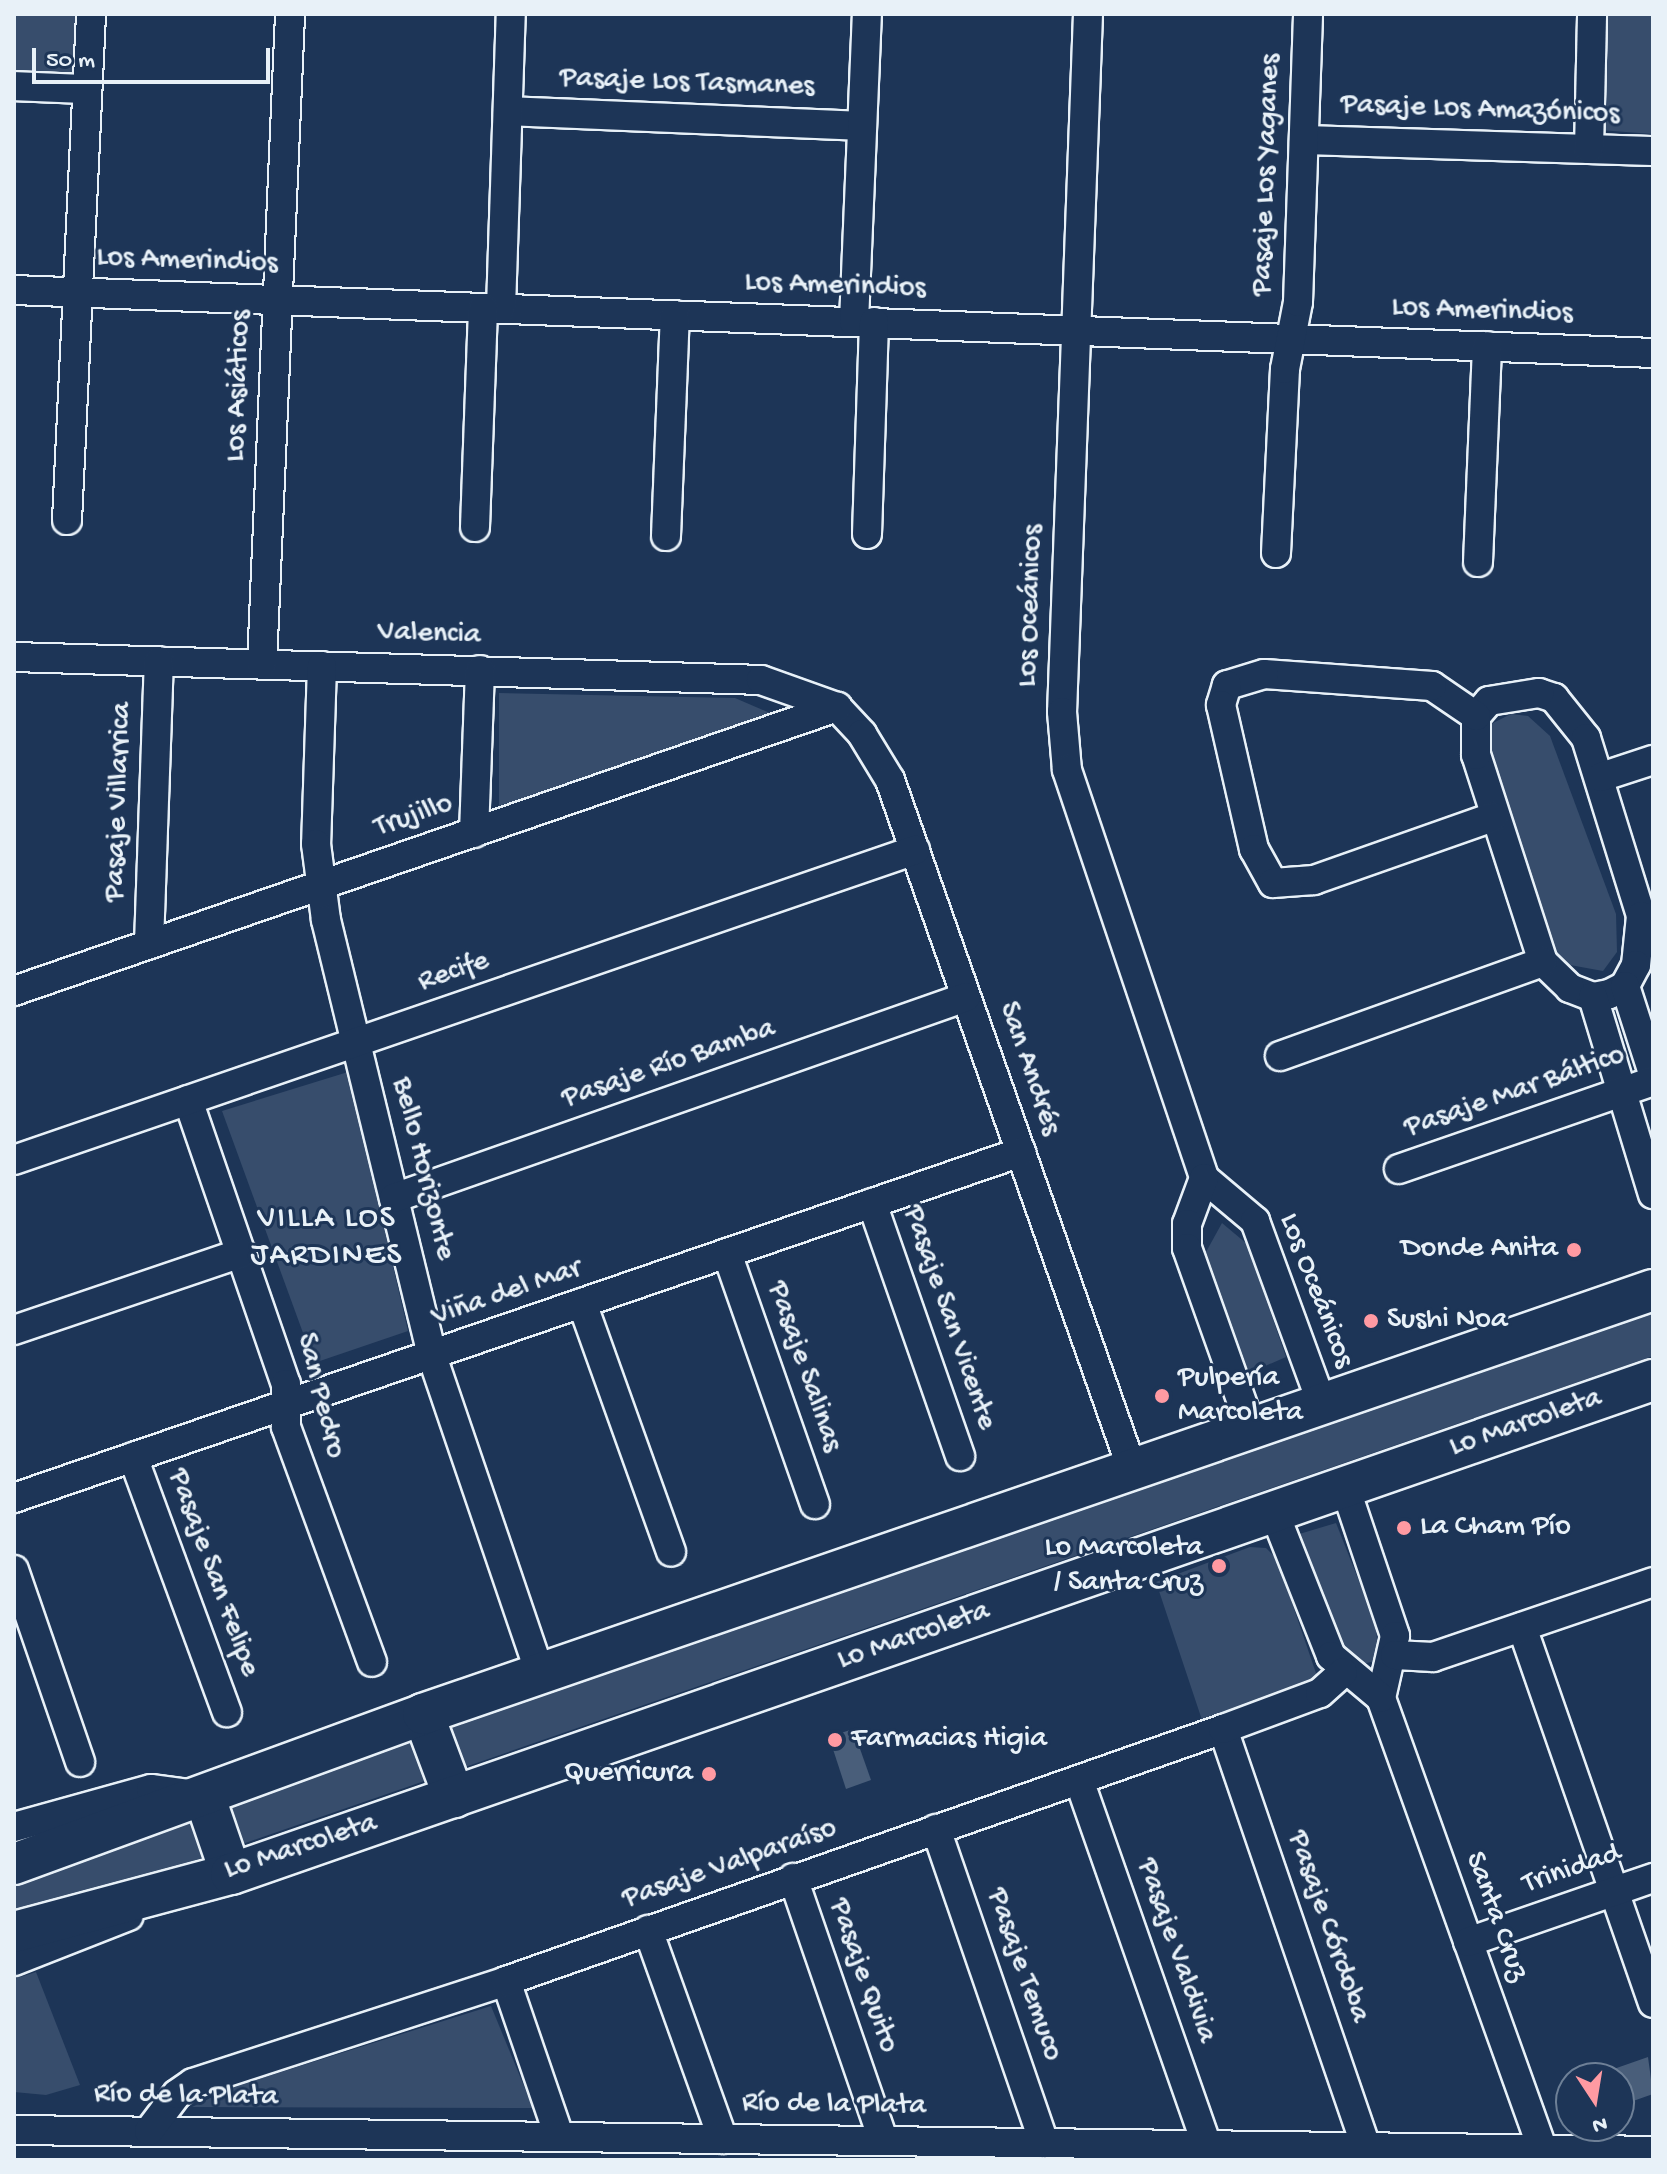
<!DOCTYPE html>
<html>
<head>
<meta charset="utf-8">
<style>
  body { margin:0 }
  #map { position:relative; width:1667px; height:2174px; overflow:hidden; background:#1d3557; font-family:"Gochi Hand",sans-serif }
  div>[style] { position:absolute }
  .green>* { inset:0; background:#374d6c }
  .building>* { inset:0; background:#495e7a }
  .roads { filter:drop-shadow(2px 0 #e8f1f8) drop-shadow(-2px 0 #e8f1f8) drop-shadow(0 2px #e8f1f8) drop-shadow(0 -2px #e8f1f8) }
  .minor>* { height:28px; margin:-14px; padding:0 14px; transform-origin:14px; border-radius:14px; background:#1d3557 }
  .secondary>* { height:40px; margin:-20px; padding:0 20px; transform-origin:20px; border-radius:20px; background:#1d3557 }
  .dots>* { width:22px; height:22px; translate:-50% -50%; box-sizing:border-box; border:4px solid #1d3557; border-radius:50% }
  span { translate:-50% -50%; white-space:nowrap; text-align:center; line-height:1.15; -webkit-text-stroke:6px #1d3557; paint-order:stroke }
  .street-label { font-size:30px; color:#e8f1f8 }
  .poi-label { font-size:30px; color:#e8f1f8 }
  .right { translate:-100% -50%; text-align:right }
  .left { translate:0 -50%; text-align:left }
  .neighbourhood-label { font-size:32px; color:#e8f1f8; letter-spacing:2px }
  .frame { position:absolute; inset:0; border:16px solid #e8f1f8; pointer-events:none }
  .north { position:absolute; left:1555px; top:2062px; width:80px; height:80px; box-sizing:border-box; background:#1d3557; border:2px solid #6e8097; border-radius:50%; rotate:168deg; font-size:22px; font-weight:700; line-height:32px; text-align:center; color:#e8f1f8 }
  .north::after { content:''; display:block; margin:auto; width:28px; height:36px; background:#ff9aa2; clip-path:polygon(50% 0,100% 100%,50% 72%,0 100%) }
  .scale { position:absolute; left:32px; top:48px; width:238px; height:36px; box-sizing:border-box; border:4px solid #e8f1f8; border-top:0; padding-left:10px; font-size:24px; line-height:28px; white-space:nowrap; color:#e8f1f8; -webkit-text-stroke:6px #1d3557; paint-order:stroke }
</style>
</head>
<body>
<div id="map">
  <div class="green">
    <div style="clip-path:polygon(14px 14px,76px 14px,74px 73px,14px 71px)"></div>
    <div style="clip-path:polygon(1604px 14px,1653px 14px,1653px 134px,1599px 130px)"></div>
    <div style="clip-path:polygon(499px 693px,735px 698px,777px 716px,499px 806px)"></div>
    <div style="clip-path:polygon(1511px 714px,1528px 716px,1550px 736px,1616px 914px,1617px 952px,1603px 971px,1559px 963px,1485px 775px,1481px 729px)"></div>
    <div style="clip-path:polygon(348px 1072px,408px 1331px,314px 1363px,222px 1111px)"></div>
    <div style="clip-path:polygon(1222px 1223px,1247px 1244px,1286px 1357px,1249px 1373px,1206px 1252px)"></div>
    <div style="clip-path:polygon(1653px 1301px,1653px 1356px,14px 1923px,14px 1875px)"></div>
    <div style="clip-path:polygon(1336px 1523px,1376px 1624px,1378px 1660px,1352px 1667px,1331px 1641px,1296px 1535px)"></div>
    <div style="clip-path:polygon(1250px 1547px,1266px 1548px,1277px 1559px,1318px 1679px,1203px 1723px,1156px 1582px)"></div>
    <div style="clip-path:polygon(36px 1972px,80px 2085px,46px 2095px,14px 2092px,14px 1979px)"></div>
    <div style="clip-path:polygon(491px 2006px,533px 2108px,192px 2107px,233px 2087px)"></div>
  </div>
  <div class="building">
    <div style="clip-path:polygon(853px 1729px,871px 1780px,846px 1789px,829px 1737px)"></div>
    <div style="clip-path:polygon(1648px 2057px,1653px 2094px,1619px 2106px,1619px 2078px,1588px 2078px)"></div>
  </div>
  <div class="roads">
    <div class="minor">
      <div style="left:1088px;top:14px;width:698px;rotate:92.13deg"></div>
      <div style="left:1062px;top:712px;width:58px;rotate:85.1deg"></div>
      <div style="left:1067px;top:770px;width:430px;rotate:71.4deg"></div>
      <div style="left:1204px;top:1178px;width:67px;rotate:40.1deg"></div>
      <div style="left:1255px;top:1221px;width:192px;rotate:69.9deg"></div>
      <div style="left:14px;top:86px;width:73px;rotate:2.4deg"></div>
      <div style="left:508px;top:111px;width:354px;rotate:2.4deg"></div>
      <div style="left:1304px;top:140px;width:349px;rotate:1.8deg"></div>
      <div style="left:1589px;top:149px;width:135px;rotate:-88.7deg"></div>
      <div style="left:14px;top:290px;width:1640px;rotate:2.2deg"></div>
      <div style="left:501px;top:308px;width:294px;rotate:-88.1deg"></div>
      <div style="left:854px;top:322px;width:308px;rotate:-87.6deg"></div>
      <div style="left:67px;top:520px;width:507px;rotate:-87.28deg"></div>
      <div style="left:475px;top:527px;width:219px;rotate:-87.9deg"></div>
      <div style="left:867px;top:534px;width:212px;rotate:-88.1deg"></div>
      <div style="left:666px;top:536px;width:221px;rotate:-87.7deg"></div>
      <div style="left:1276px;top:553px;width:184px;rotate:-87.2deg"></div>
      <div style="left:1285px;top:369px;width:68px;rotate:-79deg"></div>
      <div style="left:1298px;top:302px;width:288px;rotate:-88deg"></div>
      <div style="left:1478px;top:562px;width:216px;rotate:-87.6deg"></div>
      <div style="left:14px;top:657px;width:747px;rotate:1.76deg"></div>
      <div style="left:761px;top:680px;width:81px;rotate:19.6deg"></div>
      <div style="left:837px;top:707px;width:37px;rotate:47deg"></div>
      <div style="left:862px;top:734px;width:54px;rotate:58.7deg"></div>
      <div style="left:890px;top:780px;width:727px;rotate:70.64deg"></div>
      <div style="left:262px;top:664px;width:651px;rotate:-87.53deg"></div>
      <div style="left:322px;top:666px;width:178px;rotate:91.9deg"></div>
      <div style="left:316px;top:844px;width:77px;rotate:82.5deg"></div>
      <div style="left:326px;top:920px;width:449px;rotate:76.3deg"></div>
      <div style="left:432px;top:1356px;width:336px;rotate:71.2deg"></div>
      <div style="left:1539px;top:693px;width:16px;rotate:18deg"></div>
      <div style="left:1554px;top:698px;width:51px;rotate:51.3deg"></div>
      <div style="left:1586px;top:738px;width:186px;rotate:72.8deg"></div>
      <div style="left:1641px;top:916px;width:49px;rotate:95.8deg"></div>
      <div style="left:1636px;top:965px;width:24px;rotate:118deg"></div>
      <div style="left:1625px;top:986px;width:18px;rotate:153deg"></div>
      <div style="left:1609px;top:994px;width:16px;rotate:169deg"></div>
      <div style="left:1593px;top:997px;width:25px;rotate:-159deg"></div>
      <div style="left:1570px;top:988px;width:37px;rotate:-136deg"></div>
      <div style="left:1543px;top:962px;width:218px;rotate:-107.9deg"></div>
      <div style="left:1476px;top:755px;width:39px;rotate:-90deg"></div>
      <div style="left:1476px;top:716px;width:20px;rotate:-49deg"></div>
      <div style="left:1489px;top:701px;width:51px;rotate:-9.1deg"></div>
      <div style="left:1476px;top:716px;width:53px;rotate:-145.7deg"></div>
      <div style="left:1432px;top:686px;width:168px;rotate:-175.9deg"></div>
      <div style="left:1264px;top:674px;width:39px;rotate:163deg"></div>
      <div style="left:1227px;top:685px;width:21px;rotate:107deg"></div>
      <div style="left:1221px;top:705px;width:148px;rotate:77.1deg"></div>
      <div style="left:1254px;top:849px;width:39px;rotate:61deg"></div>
      <div style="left:1273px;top:883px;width:41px;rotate:-4.2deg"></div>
      <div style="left:1314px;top:880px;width:190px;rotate:-19.4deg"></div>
      <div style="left:1601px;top:777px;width:55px;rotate:-18.1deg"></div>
      <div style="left:474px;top:833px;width:163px;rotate:-87.9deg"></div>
      <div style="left:149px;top:944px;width:283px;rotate:-88deg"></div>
      <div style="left:1625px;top:986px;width:91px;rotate:72.2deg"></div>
      <div style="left:14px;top:991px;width:871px;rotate:-19.04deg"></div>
      <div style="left:1593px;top:997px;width:206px;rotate:73.1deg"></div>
      <div style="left:1280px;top:1056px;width:279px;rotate:-19.7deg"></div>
      <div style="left:188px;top:1100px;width:300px;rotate:71deg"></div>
      <div style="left:286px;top:1384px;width:43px;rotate:90deg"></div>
      <div style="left:286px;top:1427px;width:250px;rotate:69.9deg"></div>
      <div style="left:14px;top:1160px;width:953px;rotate:-18.99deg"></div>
      <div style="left:1399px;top:1169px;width:269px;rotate:-19.1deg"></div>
      <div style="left:1204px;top:1178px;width:49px;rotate:110.3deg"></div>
      <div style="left:1187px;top:1224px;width:24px;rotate:90deg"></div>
      <div style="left:1187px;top:1248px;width:188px;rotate:70.4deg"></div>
      <div style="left:394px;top:1198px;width:606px;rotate:-19.36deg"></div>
      <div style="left:872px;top:1203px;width:268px;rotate:70.8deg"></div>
      <div style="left:727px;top:1253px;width:266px;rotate:70.7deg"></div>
      <div style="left:582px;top:1303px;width:264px;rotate:70.3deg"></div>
      <div style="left:14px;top:1330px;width:240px;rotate:-18.7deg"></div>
      <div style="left:133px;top:1457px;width:272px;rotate:69.8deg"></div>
      <div style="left:1345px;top:1487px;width:157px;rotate:71.4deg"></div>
      <div style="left:1395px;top:1636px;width:64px;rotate:102.7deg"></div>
      <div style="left:1381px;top:1698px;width:491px;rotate:70.3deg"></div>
      <div style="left:14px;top:1498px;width:1065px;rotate:-18.96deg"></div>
      <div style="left:1274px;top:1512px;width:155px;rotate:68.4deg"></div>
      <div style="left:1331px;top:1656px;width:65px;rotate:40deg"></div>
      <div style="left:14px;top:1570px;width:203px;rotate:71deg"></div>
      <div style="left:1522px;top:1627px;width:398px;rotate:70.8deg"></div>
      <div style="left:1395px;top:1655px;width:38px;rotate:3deg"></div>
      <div style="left:1433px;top:1657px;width:232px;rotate:-18.8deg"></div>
      <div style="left:1223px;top:1729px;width:442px;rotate:71.1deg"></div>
      <div style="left:1079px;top:1780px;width:387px;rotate:70.7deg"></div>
      <div style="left:14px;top:1827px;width:142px;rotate:-15.5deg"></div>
      <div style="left:151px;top:1789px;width:45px;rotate:7.6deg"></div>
      <div style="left:936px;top:1829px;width:332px;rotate:71deg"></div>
      <div style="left:793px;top:1878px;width:277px;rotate:71deg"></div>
      <div style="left:648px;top:1930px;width:222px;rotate:70.3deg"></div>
      <div style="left:1468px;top:1942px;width:196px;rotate:-19.1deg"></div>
      <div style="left:14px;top:1961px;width:123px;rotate:-21.4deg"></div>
      <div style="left:506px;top:1981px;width:164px;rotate:71.1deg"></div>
      <div style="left:14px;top:2130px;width:1639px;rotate:0.73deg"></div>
      <div style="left:149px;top:2131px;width:46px;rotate:-52.9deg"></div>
      <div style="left:177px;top:2094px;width:19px;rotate:-35deg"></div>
      <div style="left:193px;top:2083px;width:329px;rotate:-18deg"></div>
      <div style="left:506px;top:1981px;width:760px;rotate:-19.36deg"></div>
      <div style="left:1223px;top:1729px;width:103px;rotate:-20.4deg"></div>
      <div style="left:1320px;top:1693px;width:31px;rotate:-42deg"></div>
    </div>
    <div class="secondary">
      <div style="left:423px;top:1714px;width:89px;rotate:69.5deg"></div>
      <div style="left:205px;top:1798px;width:80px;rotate:71.1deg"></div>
      <div style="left:14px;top:1864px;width:436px;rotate:-20.1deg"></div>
      <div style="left:423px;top:1714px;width:1301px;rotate:-19.02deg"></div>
      <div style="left:14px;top:1932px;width:225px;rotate:-15deg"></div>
      <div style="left:231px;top:1874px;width:1505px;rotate:-19.16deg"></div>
    </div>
  </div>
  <div class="dots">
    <div style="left:1574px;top:1250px;background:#ff9aa2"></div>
    <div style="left:1371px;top:1321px;background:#ff9aa2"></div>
    <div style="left:1162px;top:1396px;background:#ff9aa2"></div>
    <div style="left:1404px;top:1528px;background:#ff9aa2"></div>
    <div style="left:1219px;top:1566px;background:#ff9aa2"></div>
    <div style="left:835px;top:1740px;background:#ff9aa2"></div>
    <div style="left:709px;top:1774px;background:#ff9aa2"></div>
  </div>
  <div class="street-label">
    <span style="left:687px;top:84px;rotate:2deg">Pasaje Los Tasmanes</span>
    <span style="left:1480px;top:111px;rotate:2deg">Pasaje Los Amazónicos</span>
    <span style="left:1268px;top:175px;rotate:-88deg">Pasaje Los Yaganes</span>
    <span style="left:187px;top:262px;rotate:2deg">Los Amerindios</span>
    <span style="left:835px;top:287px;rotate:2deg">Los Amerindios</span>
    <span style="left:1482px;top:312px;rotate:2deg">Los Amerindios</span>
    <span style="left:240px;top:386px;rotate:-88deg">Los Asiáticos</span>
    <span style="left:1032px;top:606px;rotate:-88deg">Los Oceánicos</span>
    <span style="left:429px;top:635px;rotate:2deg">Valencia</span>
    <span style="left:120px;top:802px;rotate:-88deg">Pasaje Villarrica</span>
    <span style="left:414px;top:817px;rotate:-19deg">Trujillo</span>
    <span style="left:454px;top:973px;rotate:-19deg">Recife</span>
    <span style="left:669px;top:1065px;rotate:-19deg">Pasaje Río Bamba</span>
    <span style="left:1028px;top:1069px;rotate:71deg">San Andrés</span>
    <span style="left:1515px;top:1093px;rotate:-19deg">Pasaje Mar Báltico</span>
    <span style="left:422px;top:1169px;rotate:76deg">Bello Horizonte</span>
    <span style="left:1315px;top:1291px;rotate:69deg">Los Oceánicos</span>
    <span style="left:507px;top:1294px;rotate:-19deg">Viña del Mar</span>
    <span style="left:948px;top:1318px;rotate:71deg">Pasaje San Vicente</span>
    <span style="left:803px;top:1367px;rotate:71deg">Pasaje Salinas</span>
    <span style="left:319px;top:1396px;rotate:76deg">San Pedro</span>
    <span style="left:1526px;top:1424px;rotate:-19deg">Lo Marcoleta</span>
    <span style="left:212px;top:1573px;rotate:70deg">Pasaje San Felipe</span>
    <span style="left:914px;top:1637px;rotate:-19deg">Lo Marcoleta</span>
    <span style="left:301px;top:1848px;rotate:-18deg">Lo Marcoleta</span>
    <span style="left:730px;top:1865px;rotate:-19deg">Pasaje Valparaíso</span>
    <span style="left:1572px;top:1870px;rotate:-19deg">Trinidad</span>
    <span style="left:1495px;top:1917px;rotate:70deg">Santa Cruz</span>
    <span style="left:1327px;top:1927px;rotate:71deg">Pasaje Córdoba</span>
    <span style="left:1175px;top:1951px;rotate:71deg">Pasaje Valdivia</span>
    <span style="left:1023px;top:1975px;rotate:71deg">Pasaje Temuco</span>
    <span style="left:862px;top:1976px;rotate:71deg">Pasaje Quito</span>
    <span style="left:186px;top:2097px;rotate:1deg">Río de la Plata</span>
    <span style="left:834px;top:2106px;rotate:1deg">Río de la Plata</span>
  </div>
  <div class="poi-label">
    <span class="right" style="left:1558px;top:1250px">Donde Anita</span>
    <span class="left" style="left:1387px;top:1321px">Sushi Noa</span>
    <span class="left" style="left:1178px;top:1396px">Pulpería<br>Marcoleta</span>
    <span class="left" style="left:1420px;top:1528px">La Cham Pío</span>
    <span class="right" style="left:1203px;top:1566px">Lo Marcoleta<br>/ Santa Cruz</span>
    <span class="left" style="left:851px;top:1740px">Farmacias Higia</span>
    <span class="right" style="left:693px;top:1774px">Querricura</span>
  </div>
  <div class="neighbourhood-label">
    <span style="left:327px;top:1238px">VILLA LOS<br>JARDINES</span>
  </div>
  <div class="frame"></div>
  <div class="north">N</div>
  <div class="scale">50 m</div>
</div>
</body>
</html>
